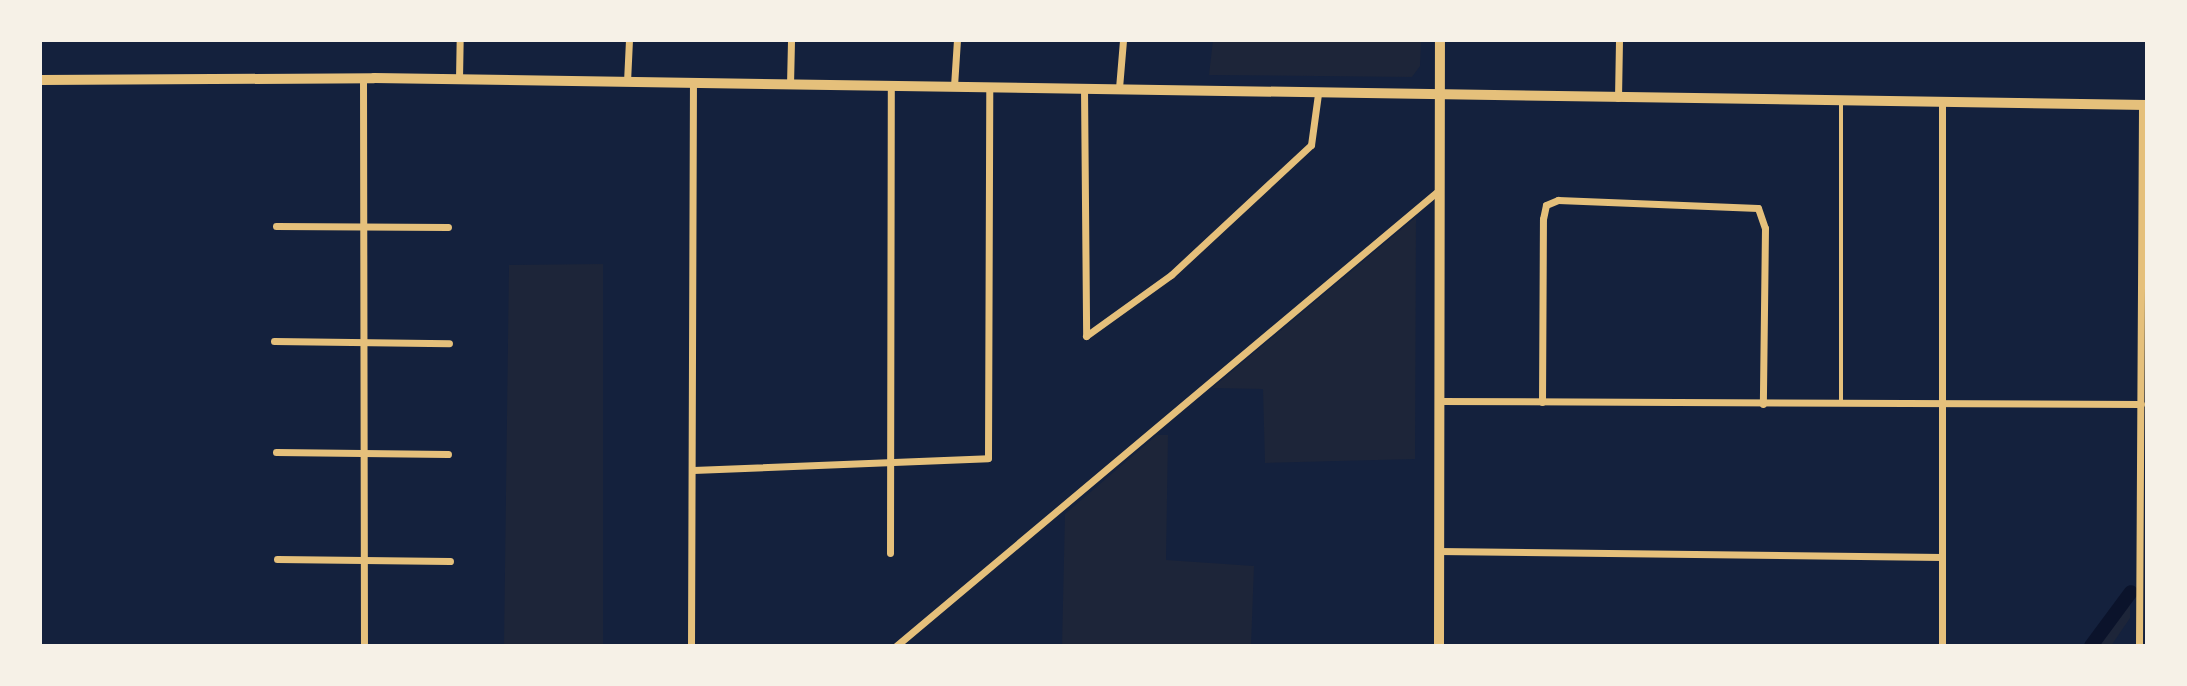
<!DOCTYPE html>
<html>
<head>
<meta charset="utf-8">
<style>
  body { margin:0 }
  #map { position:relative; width:2187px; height:686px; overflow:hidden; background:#14213d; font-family:Lora,serif }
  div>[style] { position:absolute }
  .green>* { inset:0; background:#1d2539 }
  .canal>* { height:14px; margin:-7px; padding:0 7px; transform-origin:7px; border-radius:7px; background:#0b132b }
  .service>* { height:4px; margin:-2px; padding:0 2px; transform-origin:2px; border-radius:2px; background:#e5c07b }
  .minor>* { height:7px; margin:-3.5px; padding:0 3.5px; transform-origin:3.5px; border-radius:3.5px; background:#e5c07b }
  .secondary>* { height:10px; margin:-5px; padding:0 5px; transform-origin:5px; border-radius:5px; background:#e5c07b }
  span { translate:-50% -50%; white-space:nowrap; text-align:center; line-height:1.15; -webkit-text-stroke:6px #f6f1e7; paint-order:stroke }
  .frame { position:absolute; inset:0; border:42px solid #f6f1e7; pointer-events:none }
</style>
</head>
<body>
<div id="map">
  <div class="green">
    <div style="clip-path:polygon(1213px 40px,1421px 40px,1420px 66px,1412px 77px,1209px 75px)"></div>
    <div style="clip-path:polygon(1416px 217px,1415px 459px,1265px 463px,1263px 389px,1212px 388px)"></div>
    <div style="clip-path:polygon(603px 264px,603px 646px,504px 646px,509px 265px)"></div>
    <div style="clip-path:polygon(1157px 435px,1168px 435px,1166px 560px,1254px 566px,1251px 646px,1062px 646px,1065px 514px)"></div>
    <div style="clip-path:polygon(2130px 599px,2130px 618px,2111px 646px,2096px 646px)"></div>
  </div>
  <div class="canal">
    <div style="left:2091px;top:646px;width:67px;rotate:-53.5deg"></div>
  </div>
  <div class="service">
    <div style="left:1841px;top:102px;width:301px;rotate:90deg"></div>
  </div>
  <div class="minor">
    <div style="left:363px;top:78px;width:568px;rotate:89.9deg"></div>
    <div style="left:459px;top:79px;width:39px;rotate:-89deg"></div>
    <div style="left:627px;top:82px;width:42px;rotate:-87.3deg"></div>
    <div style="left:790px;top:85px;width:45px;rotate:-88.7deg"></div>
    <div style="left:954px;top:86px;width:46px;rotate:-86.3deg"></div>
    <div style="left:1084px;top:88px;width:248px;rotate:89.5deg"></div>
    <div style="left:1086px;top:336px;width:105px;rotate:-35.7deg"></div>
    <div style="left:1171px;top:275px;width:191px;rotate:-42.9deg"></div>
    <div style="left:1311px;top:145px;width:51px;rotate:-82.2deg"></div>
    <div style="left:1119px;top:88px;width:48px;rotate:-85.2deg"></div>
    <div style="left:1618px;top:98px;width:58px;rotate:-89deg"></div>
    <div style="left:1942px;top:102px;width:544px;rotate:90deg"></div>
    <div style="left:276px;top:226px;width:172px;rotate:0.3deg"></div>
    <div style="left:274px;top:341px;width:175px;rotate:0.7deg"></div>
    <div style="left:1439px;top:401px;width:702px;rotate:0.24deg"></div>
    <div style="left:1542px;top:402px;width:183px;rotate:-89.7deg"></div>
    <div style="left:1543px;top:219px;width:14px;rotate:-78deg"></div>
    <div style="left:1546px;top:205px;width:13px;rotate:-23deg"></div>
    <div style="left:1558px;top:200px;width:200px;rotate:2.3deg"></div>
    <div style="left:1758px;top:208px;width:21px;rotate:71deg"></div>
    <div style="left:1765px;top:228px;width:176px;rotate:90.7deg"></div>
    <div style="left:276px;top:452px;width:172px;rotate:0.7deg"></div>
    <div style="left:693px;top:470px;width:295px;rotate:-2.3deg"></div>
    <div style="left:988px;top:458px;width:372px;rotate:-89.8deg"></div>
    <div style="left:1438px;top:551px;width:504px;rotate:0.68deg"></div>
    <div style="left:890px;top:553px;width:467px;rotate:-89.9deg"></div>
    <div style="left:277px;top:559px;width:173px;rotate:0.7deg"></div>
    <div style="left:691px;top:646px;width:563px;rotate:-89.8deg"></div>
    <div style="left:896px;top:646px;width:709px;rotate:-40.02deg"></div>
    <div style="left:2139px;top:646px;width:541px;rotate:-89.68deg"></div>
  </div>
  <div class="secondary">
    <div style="left:40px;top:80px;width:334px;rotate:-0.3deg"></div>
    <div style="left:374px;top:78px;width:1773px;rotate:0.87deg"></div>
    <div style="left:1439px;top:646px;width:606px;rotate:-89.91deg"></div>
  </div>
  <div class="frame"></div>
</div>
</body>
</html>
